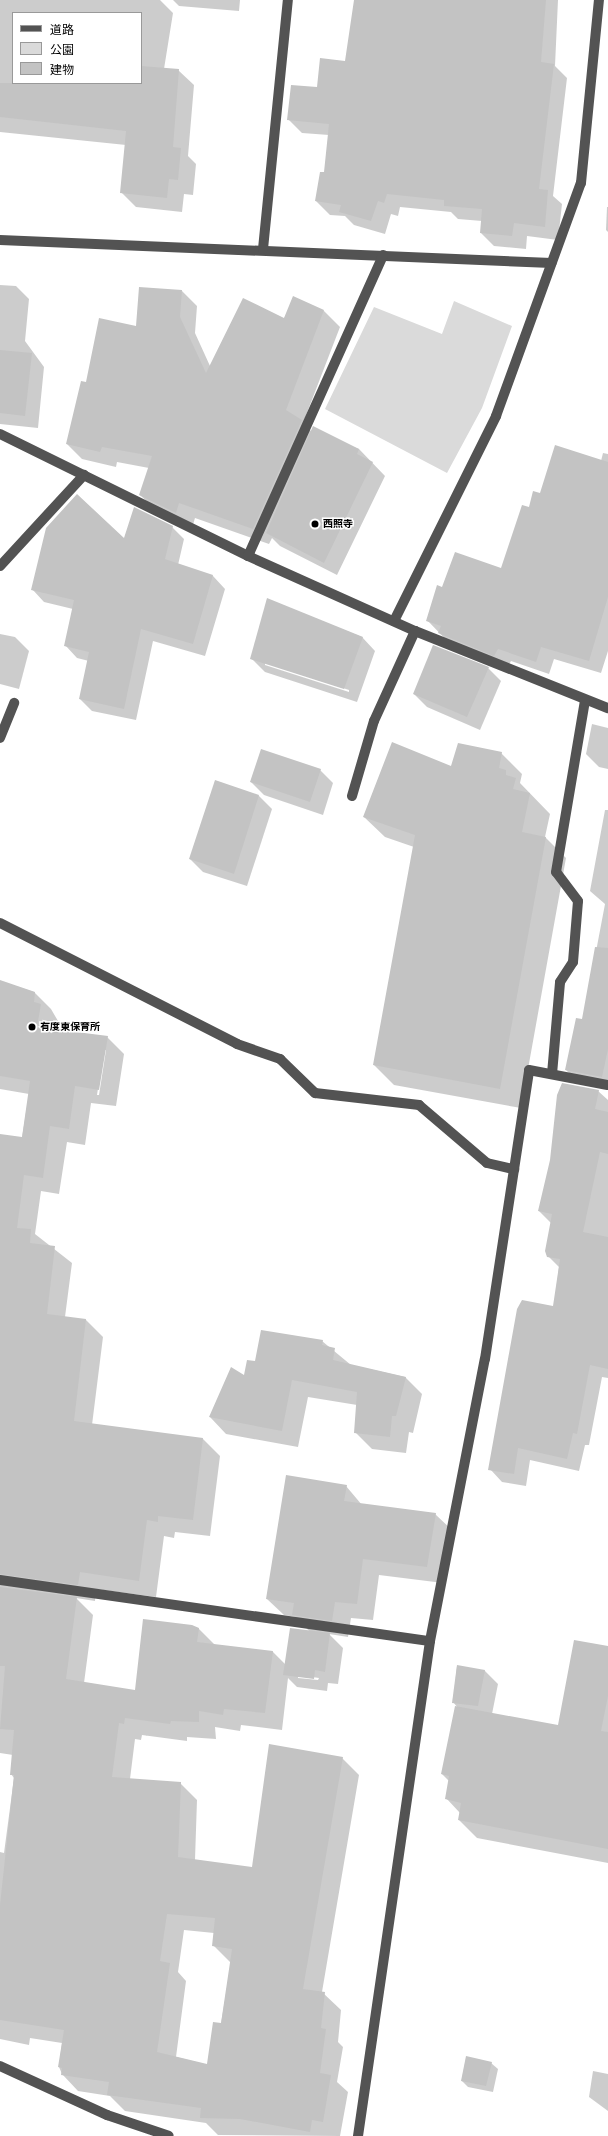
<!DOCTYPE html>
<html>
<head>
<meta charset="utf-8">
<style>
  body { margin:0 }
  #map { position:relative; width:608px; height:2136px; overflow:hidden; background:#fff; font-family:Lato,"Noto Sans JP",sans-serif }
  div>[style] { position:absolute }
  .green>* { inset:0; background:#dadada }
  .shadow>* { inset:0; background:#0003 }
  .building>* { inset:0; background:#c3c3c3 }
  .minor>* { height:10px; margin:-5px; padding:0 5px; transform-origin:5px; border-radius:5px; background:#535353 }
  .dots>* { width:11px; height:11px; translate:-50% -50%; box-sizing:border-box; border:2px solid #fff; border-radius:50% }
  span { translate:-50% -50%; white-space:nowrap; text-align:center; line-height:1.15; -webkit-text-stroke:3px #fff; paint-order:stroke }
  .poi-label { font-size:10px; color:#000; font-weight:700 }
  .left { translate:0 -50%; text-align:left }
  .legend { position:absolute; left:12px; top:12px; width:130px; height:72px; box-sizing:border-box; background:#fff; border:1px solid #999; margin:0; padding:5px 7px; list-style:none; font-size:12px; color:#000 }
  .legend li { display:flex; align-items:center; gap:8px; height:20px }
  .legend b { width:20px; border:1px solid #999 }
</style>
</head>
<body>
<div id="map">
  <div class="green">
    <div style="clip-path:polygon(454px 301px,512px 326px,482px 408px,447px 473px,325px 409px,374px 307px,442px 334px)"></div>
  </div>
  <div class="shadow">
    <div style="clip-path:polygon(evenodd,0 0,160px 0,173px 13px,164px 69px,178px 70px,194px 85px,188px 156px,196px 164px,193px 195px,184px 194px,182px 212px,136px 207px,121px 192px,126px 145px,0 132px,0 0,13px 13px,141px 13px,141px 83px,13px 83px,13px 13px)"></div>
    <div style="clip-path:polygon(173px 0,240px 0,239px 11px,179px 6px)"></div>
    <div style="clip-path:polygon(355px 0,558px 0,555px 66px,567px 78px,553px 196px,562px 204px,558px 240px,527px 236px,526px 249px,494px 246px,481px 233px,482px 221px,458px 219px,451px 212px,400px 207px,398px 216px,391px 214px,385px 234px,354px 225px,345px 216px,330px 215px,316px 201px,325px 173px,329px 135px,302px 133px,288px 119px,346px 62px)"></div>
    <div style="clip-path:polygon(607px 207px,608px 207px,608px 232px,606px 230px)"></div>
    <div style="clip-path:polygon(0 285px,16px 286px,29px 299px,25px 341px,44px 367px,38px 428px,0 424px)"></div>
    <div style="clip-path:polygon(182px 291px,197px 306px,195px 333px,210px 366px,284px 319px,294px 298px,324px 311px,340px 327px,303px 423px,312px 432px,359px 449px,385px 476px,337px 575px,280px 546px,272px 538px,269px 544px,195px 518px,192px 528px,156px 510px,140px 495px,149px 468px,117px 462px,116px 467px,82px 459px,67px 444px,87px 384px,137px 327px)"></div>
    <div style="clip-path:polygon(603px 453px,608px 454px,608px 651px,601px 673px,554px 659px,549px 674px,511px 661px,507px 668px,452px 646px,427px 620px,443px 588px,501px 570px,540px 494px,601px 461px)"></div>
    <div style="clip-path:polygon(172px 527px,184px 539px,178px 565px,213px 576px,225px 589px,205px 656px,153px 641px,136px 720px,92px 711px,80px 699px,89px 661px,77px 658px,65px 645px,73px 609px,44px 602px,32px 589px,124px 540px)"></div>
    <div style="clip-path:polygon(evenodd,267px 600px,362px 637px,375px 651px,357px 702px,265px 672px,252px 659px,267px 600px,265px 663px,349px 690px,349px 692px,265px 665px,265px 663px)"></div>
    <div style="clip-path:polygon(0 634px,15px 637px,29px 651px,19px 689px,0 684px)"></div>
    <div style="clip-path:polygon(488px 668px,501px 681px,480px 730px,427px 707px,414px 694px)"></div>
    <div style="clip-path:polygon(592px 724px,608px 728px,608px 769px,599px 767px,586px 754px)"></div>
    <div style="clip-path:polygon(501px 753px,522px 774px,520px 783px,550px 814px,545px 837px,566px 858px,521px 1108px,394px 1085px,374px 1065px,414px 847px,385px 837px,364px 817px,452px 767px)"></div>
    <div style="clip-path:polygon(320px 770px,333px 783px,323px 815px,264px 795px,251px 782px)"></div>
    <div style="clip-path:polygon(216px 781px,259px 796px,272px 809px,247px 886px,203px 872px,190px 859px)"></div>
    <div style="clip-path:polygon(605px 810px,608px 810px,608px 1088px,579px 1083px,566px 1070px,583px 1020px,605px 904px,590px 891px)"></div>
    <div style="clip-path:polygon(evenodd,0 981px,34px 992px,51px 1009px,58px 1021px,56px 1030px,107px 1037px,124px 1054px,116px 1106px,91px 1103px,85px 1145px,67px 1142px,59px 1194px,41px 1191px,35px 1234px,72px 1263px,65px 1317px,86px 1320px,103px 1337px,92px 1425px,203px 1439px,220px 1456px,210px 1536px,175px 1532px,174px 1538px,164px 1536px,156px 1597px,96px 1589px,95px 1601px,76px 1598px,93px 1615px,84px 1683px,136px 1691px,198px 1628px,215px 1645px,273px 1652px,286px 1665px,310px 1632px,296px 1617px,284px 1615px,267px 1599px,346px 1486px,362px 1505px,435px 1514px,452px 1530px,443px 1583px,379px 1575px,373px 1620px,351px 1618px,348px 1637px,329px 1634px,343px 1648px,338px 1684px,328px 1683px,327px 1691px,297px 1687px,288px 1678px,282px 1730px,241px 1725px,240px 1731px,215px 1727px,216px 1739px,187px 1737px,187px 1741px,142px 1735px,141px 1740px,135px 1739px,130px 1779px,180px 1783px,197px 1800px,195px 1860px,253px 1868px,342px 1758px,359px 1775px,322px 1992px,341px 2010px,338px 2042px,343px 2047px,337px 2082px,348px 2092px,340px 2136px,218px 2135px,206px 2123px,125px 2111px,110px 2096px,78px 2091px,62px 2074px,59px 2067px,62px 2043px,30px 2038px,29px 2045px,0 2039px,0 1852px,4px 1853px,14px 1778px,11px 1774px,13px 1755px,0 1753px,0 1135px,22px 1138px,29px 1094px,0 1089px,0 981px,104px 1050px,106px 1050px,99px 1095px,97px 1095px,104px 1050px,0 981px,298px 1675px,319px 1678px,318px 1680px,298px 1678px,298px 1675px,0 981px,184px 1930px,214px 1933px,213px 1945px,231px 1963px,221px 2024px,208px 2065px,176px 2057px,186px 1981px,178px 1972px,184px 1930px)"></div>
    <div style="clip-path:polygon(598px 1091px,608px 1100px,608px 1378px,602px 1377px,589px 1445px,585px 1445px,579px 1471px,530px 1460px,526px 1486px,502px 1482px,490px 1469px,554px 1307px,559px 1267px,548px 1256px,551px 1223px,539px 1211px)"></div>
    <div style="clip-path:polygon(322px 1341px,351px 1365px,405px 1377px,422px 1394px,413px 1433px,409px 1432px,406px 1453px,372px 1449px,355px 1432px,357px 1405px,308px 1397px,298px 1447px,226px 1434px,210px 1417px,256px 1362px)"></div>
    <div style="clip-path:polygon(608px 1647px,608px 1863px,477px 1838px,459px 1820px,460px 1813px,446px 1798px,449px 1781px,442px 1774px,458px 1708px,453px 1702px,457px 1666px,485px 1671px,498px 1684px,492px 1714px,558px 1726px)"></div>
    <div style="clip-path:polygon(491px 2063px,498px 2069px,493px 2092px,468px 2087px,462px 2081px)"></div>
    <div style="clip-path:polygon(593px 2071px,608px 2074px,608px 2111px,589px 2097px)"></div>
  </div>
  <div class="building">
    <div style="clip-path:polygon(354px 0,546px 0,541px 62px,554px 64px,539px 189px,548px 190px,545px 227px,514px 223px,512px 236px,480px 233px,482px 209px,444px 206px,444px 200px,387px 194px,384px 203px,378px 201px,371px 221px,339px 212px,341px 205px,315px 201px,320px 172px,324px 172px,329px 124px,287px 120px,291px 85px,317px 87px,320px 58px,345px 61px)"></div>
    <div style="clip-path:polygon(141px 66px,179px 69px,173px 147px,181px 148px,178px 180px,169px 179px,167px 198px,120px 193px,126px 131px,0 117px,0 83px,141px 83px)"></div>
    <div style="clip-path:polygon(139px 287px,182px 290px,180px 317px,206px 373px,243px 298px,284px 318px,293px 296px,324px 310px,286px 410px,302px 420px,253px 529px,179px 503px,176px 513px,139px 495px,152px 456px,102px 447px,100px 452px,66px 444px,81px 381px,86px 382px,99px 318px,136px 326px)"></div>
    <div style="clip-path:polygon(0 350px,32px 353px,25px 416px,0 413px)"></div>
    <div style="clip-path:polygon(313px 426px,359px 449px,357px 454px,373px 462px,324px 563px,266px 533px)"></div>
    <div style="clip-path:polygon(555px 445px,608px 462px,608px 597px,589px 661px,541px 647px,536px 662px,498px 649px,494px 656px,438px 633px,441px 626px,426px 621px,437px 585px,442px 587px,455px 552px,501px 568px,522px 505px,529px 507px,533px 491px,540px 493px)"></div>
    <div style="clip-path:polygon(77px 494px,124px 538px,134px 507px,173px 526px,165px 559px,213px 575px,193px 644px,141px 629px,124px 709px,79px 699px,89px 652px,64px 646px,74px 600px,31px 590px,46px 528px)"></div>
    <div style="clip-path:polygon(267px 598px,363px 637px,344px 689px,250px 659px)"></div>
    <div style="clip-path:polygon(433px 645px,489px 667px,467px 717px,413px 694px)"></div>
    <div style="clip-path:polygon(392px 742px,451px 766px,458px 743px,502px 752px,499px 768px,506px 770px,506px 775px,516px 778px,513px 789px,530px 793px,522px 832px,546px 837px,500px 1089px,373px 1065px,415px 835px,363px 817px)"></div>
    <div style="clip-path:polygon(261px 749px,321px 769px,310px 802px,250px 782px)"></div>
    <div style="clip-path:polygon(215px 780px,259px 795px,234px 874px,189px 859px)"></div>
    <div style="clip-path:polygon(595px 947px,608px 948px,608px 1049px,602px 1077px,565px 1070px,576px 1018px,582px 1019px)"></div>
    <div style="clip-path:polygon(0 980px,35px 992px,34px 1002px,41px 1004px,37px 1027px,108px 1036px,99px 1090px,75px 1086px,69px 1129px,50px 1126px,43px 1178px,24px 1175px,17px 1228px,31px 1229px,30px 1243px,55px 1246px,47px 1314px,86px 1319px,74px 1421px,203px 1438px,193px 1520px,158px 1516px,158px 1522px,147px 1520px,139px 1581px,80px 1572px,78px 1585px,0 1574px,0 1134px,22px 1137px,30px 1081px,0 1076px)"></div>
    <div style="clip-path:polygon(562px 1083px,599px 1090px,595px 1109px,608px 1112px,608px 1154px,600px 1152px,583px 1232px,608px 1237px,608px 1369px,590px 1365px,577px 1434px,573px 1433px,567px 1459px,518px 1448px,514px 1474px,488px 1470px,517px 1309px,522px 1300px,553px 1306px,560px 1259px,547px 1257px,545px 1251px,552px 1214px,538px 1211px,550px 1160px,557px 1095px)"></div>
    <div style="clip-path:polygon(261px 1330px,323px 1340px,322px 1345px,335px 1348px,333px 1360px,406px 1377px,396px 1416px,392px 1416px,390px 1437px,354px 1433px,357px 1392px,292px 1380px,282px 1431px,209px 1417px,231px 1367px,244px 1375px,247px 1360px,255px 1361px)"></div>
    <div style="clip-path:polygon(286px 1475px,347px 1485px,344px 1501px,436px 1513px,427px 1567px,363px 1559px,357px 1604px,335px 1602px,332px 1621px,292px 1615px,294px 1603px,266px 1599px)"></div>
    <div style="clip-path:polygon(evenodd,0 1587px,77px 1597px,66px 1679px,135px 1690px,143px 1619px,192px 1625px,199px 1628px,197px 1642px,273px 1651px,265px 1713px,224px 1709px,223px 1715px,199px 1711px,199px 1722px,171px 1721px,170px 1724px,125px 1718px,124px 1724px,119px 1723px,112px 1777px,181px 1782px,178px 1857px,252px 1867px,269px 1744px,343px 1757px,303px 1989px,325px 1992px,321px 2028px,326px 2029px,320px 2073px,331px 2075px,323px 2122px,312px 2120px,310px 2132px,240px 2119px,200px 2118px,201px 2108px,107px 2095px,109px 2082px,61px 2075px,62px 2068px,58px 2067px,64px 2030px,0 2020px,0 1905px,14px 1775px,10px 1775px,14px 1730px,0 1729px,5px 1666px,0 1666px,0 1587px,167px 1914px,215px 1918px,212px 1946px,232px 1949px,221px 2023px,213px 2022px,207px 2064px,157px 2052px,170px 1963px,160px 1961px,167px 1914px)"></div>
    <div style="clip-path:polygon(290px 1628px,330px 1633px,325px 1672px,315px 1670px,314px 1679px,283px 1675px)"></div>
    <div style="clip-path:polygon(574px 1640px,608px 1646px,608px 1696px,601px 1731px,608px 1732px,608px 1849px,458px 1820px,461px 1803px,445px 1799px,449px 1776px,441px 1774px,455px 1706px,558px 1725px)"></div>
    <div style="clip-path:polygon(457px 1665px,485px 1670px,478px 1706px,452px 1703px)"></div>
    <div style="clip-path:polygon(466px 2056px,492px 2062px,486px 2086px,461px 2081px)"></div>
  </div>
  <div class="minor">
    <div style="left:0;top:240px;width:552px;rotate:2.39deg"></div>
    <div style="left:263px;top:249px;width:250px;rotate:-84.3deg"></div>
    <div style="left:0;top:434px;width:276px;rotate:26.2deg"></div>
    <div style="left:248px;top:556px;width:183px;rotate:24.2deg"></div>
    <div style="left:415px;top:631px;width:208px;rotate:21.8deg"></div>
    <div style="left:248px;top:556px;width:330px;rotate:-65.8deg"></div>
    <div style="left:0;top:566px;width:124px;rotate:-47.3deg"></div>
    <div style="left:394px;top:621px;width:229px;rotate:-63.5deg"></div>
    <div style="left:496px;top:416px;width:248px;rotate:-70deg"></div>
    <div style="left:581px;top:183px;width:184px;rotate:-84.4deg"></div>
    <div style="left:0;top:738px;width:38px;rotate:-68deg"></div>
    <div style="left:352px;top:796px;width:78px;rotate:-73.7deg"></div>
    <div style="left:374px;top:721px;width:99px;rotate:-65.5deg"></div>
    <div style="left:0;top:923px;width:266px;rotate:27deg"></div>
    <div style="left:237px;top:1044px;width:46px;rotate:19.2deg"></div>
    <div style="left:280px;top:1059px;width:49px;rotate:44.2deg"></div>
    <div style="left:315px;top:1093px;width:105px;rotate:6.6deg"></div>
    <div style="left:419px;top:1105px;width:89px;rotate:40.5deg"></div>
    <div style="left:487px;top:1163px;width:28px;rotate:13deg"></div>
    <div style="left:552px;top:1074px;width:92px;rotate:-85deg"></div>
    <div style="left:560px;top:982px;width:24px;rotate:-57deg"></div>
    <div style="left:573px;top:962px;width:61px;rotate:-85.3deg"></div>
    <div style="left:578px;top:901px;width:36px;rotate:-127deg"></div>
    <div style="left:556px;top:872px;width:173px;rotate:-80.4deg"></div>
    <div style="left:0;top:1580px;width:434px;rotate:8.1deg"></div>
    <div style="left:0;top:2066px;width:118px;rotate:24.6deg"></div>
    <div style="left:107px;top:2115px;width:65px;rotate:18.7deg"></div>
    <div style="left:358px;top:2136px;width:500px;rotate:-81.72deg"></div>
    <div style="left:430px;top:1641px;width:287px;rotate:-79deg"></div>
    <div style="left:485px;top:1359px;width:292px;rotate:-81.3deg"></div>
    <div style="left:529px;top:1070px;width:80px;rotate:10.8deg"></div>
  </div>
  <div class="dots">
    <div style="left:315px;top:524px;background:#000"></div>
    <div style="left:32px;top:1027px;background:#000"></div>
  </div>
  <div class="poi-label">
    <span class="left" style="left:323px;top:524px">西照寺</span>
    <span class="left" style="left:40px;top:1027px">有度東保育所</span>
  </div>
  <ul class="legend">
  <li><b style="height:5px;background:#535353"></b>道路</li>
  <li><b style="height:11px;background:#dadada"></b>公園</li>
  <li><b style="height:11px;background:#c3c3c3"></b>建物</li>
  </ul>
</div>
</body>
</html>
